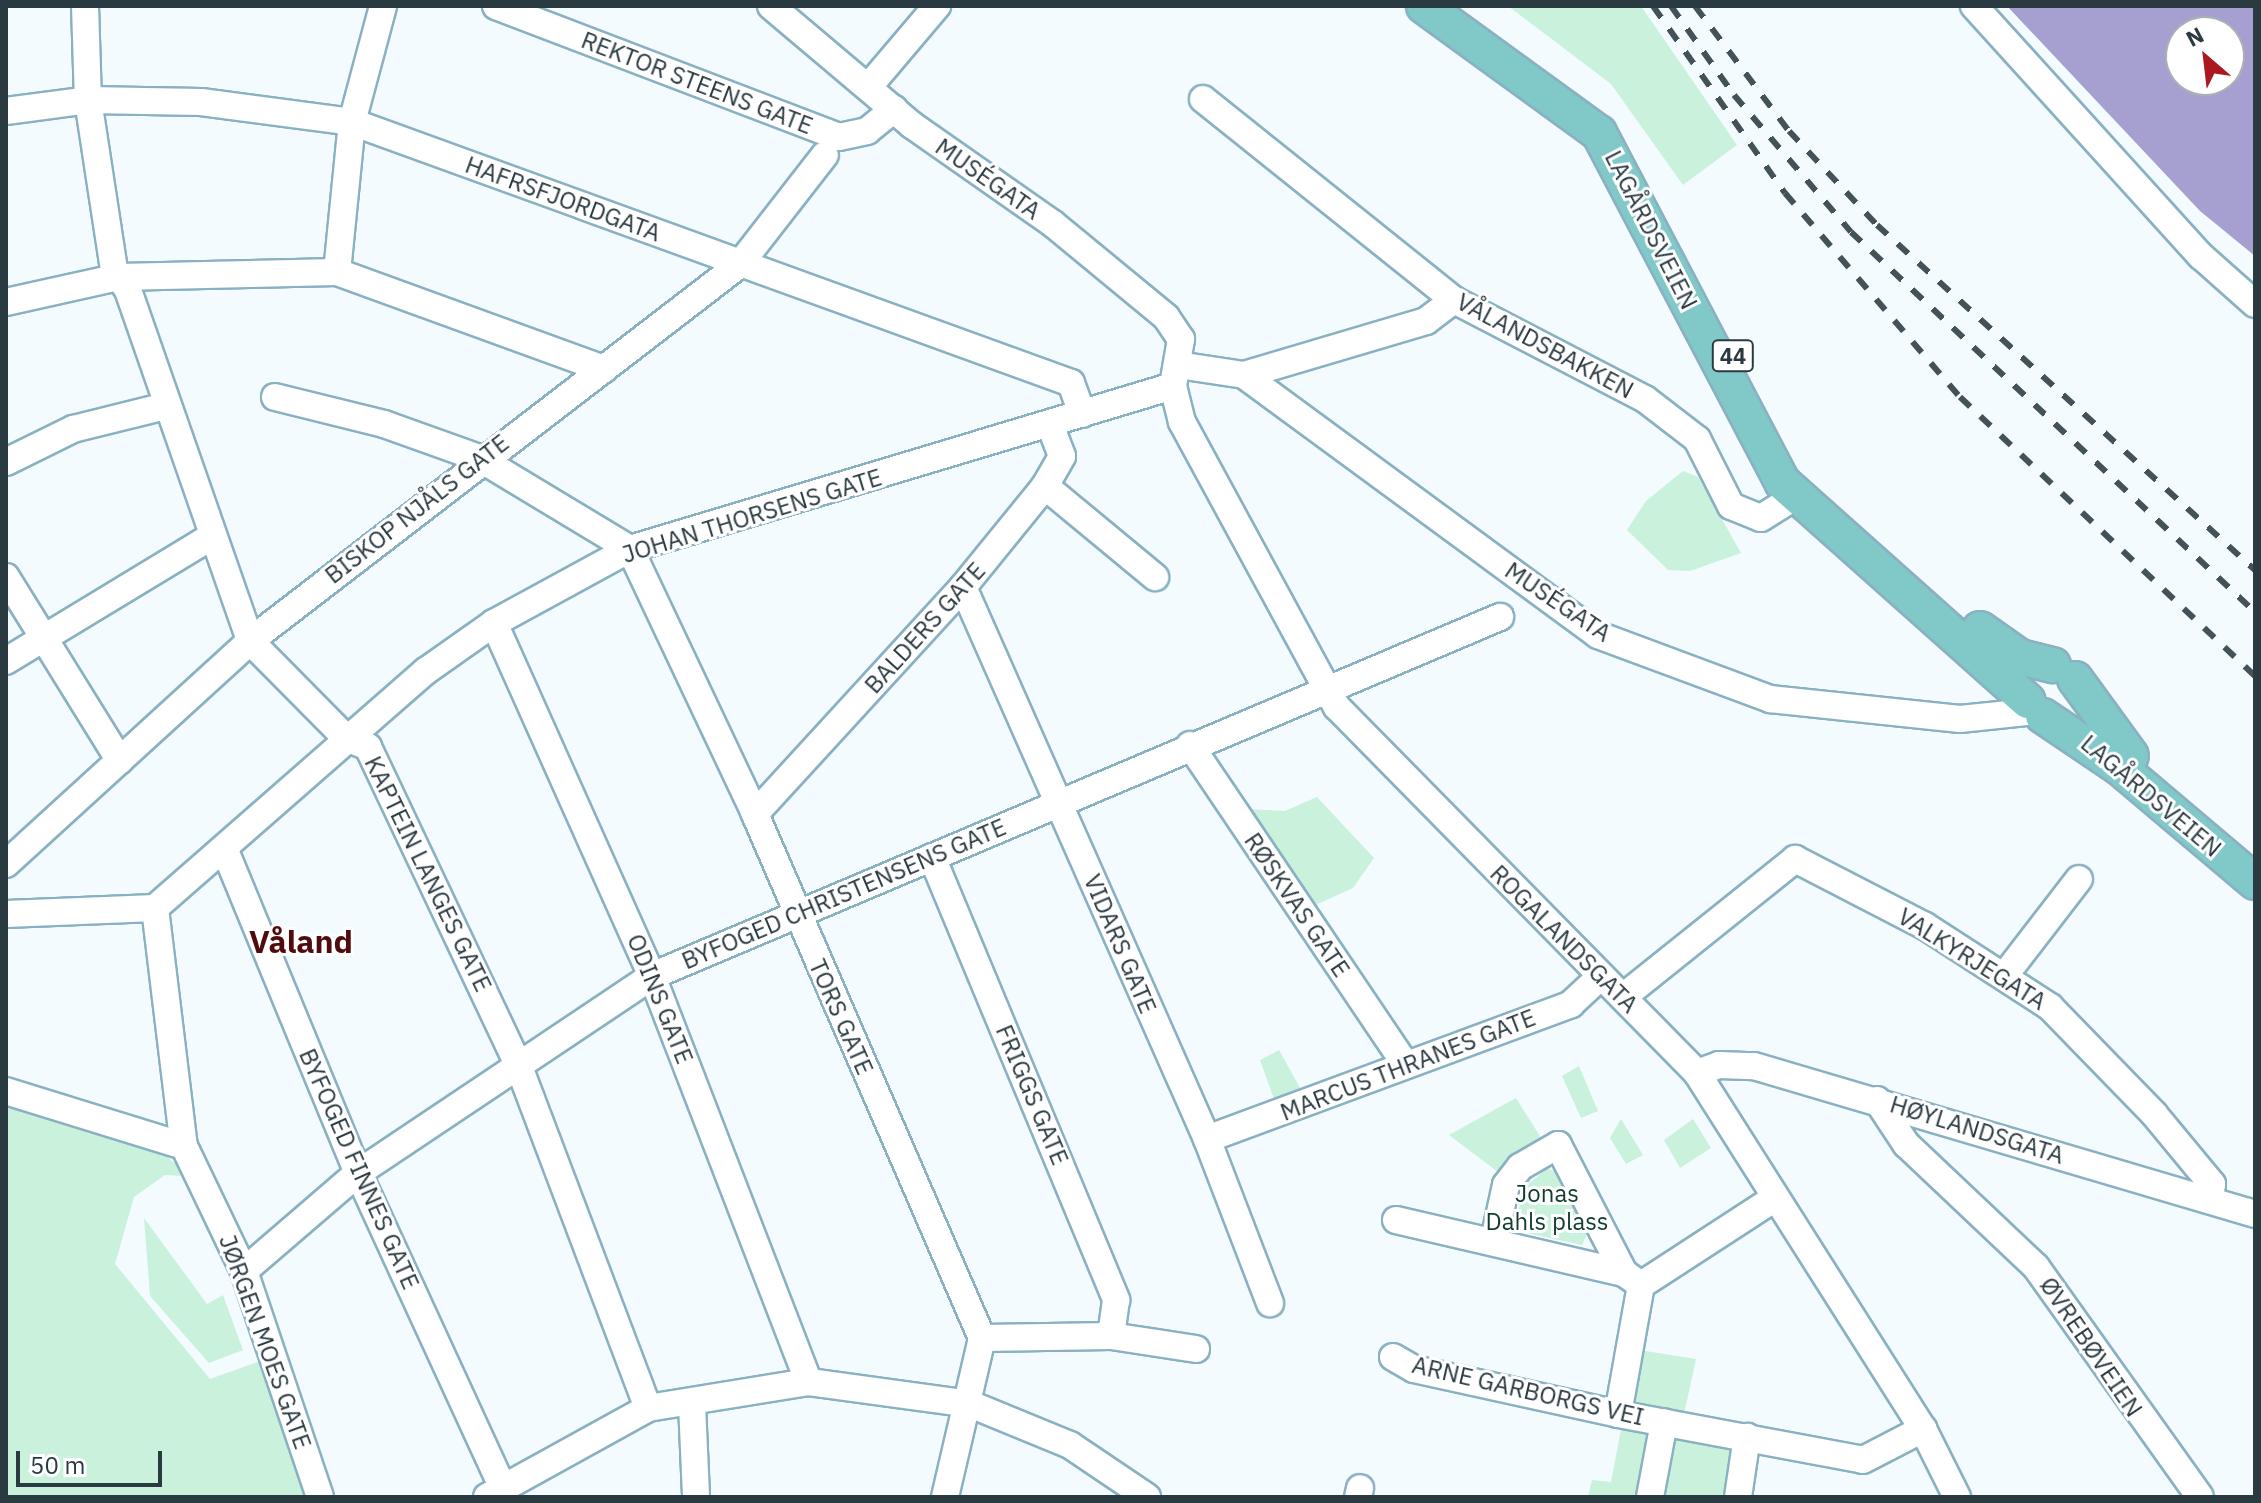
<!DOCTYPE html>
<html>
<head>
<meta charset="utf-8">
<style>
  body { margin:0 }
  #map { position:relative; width:2261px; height:1503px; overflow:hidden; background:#f3fbff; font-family:"IBM Plex Sans",sans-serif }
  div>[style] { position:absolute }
  .green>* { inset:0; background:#c9f1dc }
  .water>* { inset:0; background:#a5a0d0 }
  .roads { filter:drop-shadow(2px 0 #8ab1c2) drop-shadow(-2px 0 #8ab1c2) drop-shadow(0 2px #8ab1c2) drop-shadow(0 -2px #8ab1c2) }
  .minor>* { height:26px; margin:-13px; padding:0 13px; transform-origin:13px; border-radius:13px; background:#fff }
  .major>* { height:34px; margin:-17px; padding:0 17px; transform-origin:17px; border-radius:17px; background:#81c8c8 }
  .rail>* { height:6px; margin-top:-3px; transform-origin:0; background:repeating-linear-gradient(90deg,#435258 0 14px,transparent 0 28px) }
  span { translate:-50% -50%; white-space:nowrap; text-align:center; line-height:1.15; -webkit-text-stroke:6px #fff; paint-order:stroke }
  .shield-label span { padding:2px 6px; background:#fff; border:2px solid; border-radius:6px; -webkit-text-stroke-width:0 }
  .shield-label { font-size:22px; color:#2a3a41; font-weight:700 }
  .street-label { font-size:24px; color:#2a3a41 }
  .park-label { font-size:24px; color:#113e2c }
  .district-label { font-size:32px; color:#510b0e; font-weight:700 }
  .frame { position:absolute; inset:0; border:8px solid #2a3a41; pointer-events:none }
  .north { position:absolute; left:2165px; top:16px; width:80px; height:80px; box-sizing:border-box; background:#fff; border:2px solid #aab0b3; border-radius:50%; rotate:332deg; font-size:22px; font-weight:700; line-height:32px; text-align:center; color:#2a3a41 }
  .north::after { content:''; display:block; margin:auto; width:28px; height:36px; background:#ab1821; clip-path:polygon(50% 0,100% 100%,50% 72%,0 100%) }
  .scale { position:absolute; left:16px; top:1451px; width:146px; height:36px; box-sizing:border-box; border:4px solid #2a3a41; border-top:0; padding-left:10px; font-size:24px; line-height:28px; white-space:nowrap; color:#2a3a41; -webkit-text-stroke:6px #fff; paint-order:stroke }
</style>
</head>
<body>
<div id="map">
  <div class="green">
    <div style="clip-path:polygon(1508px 6px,1641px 6px,1737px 145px,1683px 185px,1611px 84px)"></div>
    <div style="clip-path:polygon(1683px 471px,1698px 477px,1741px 553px,1690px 571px,1668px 570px,1627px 530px,1646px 501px)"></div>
    <div style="clip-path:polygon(1317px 797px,1374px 858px,1353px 888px,1313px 906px,1247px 809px,1285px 811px)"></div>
    <div style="clip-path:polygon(1279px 1050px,1303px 1093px,1275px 1102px,1260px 1060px)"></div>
    <div style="clip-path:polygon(1579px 1066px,1598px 1111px,1581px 1118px,1562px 1076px)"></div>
    <div style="clip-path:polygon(1516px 1098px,1543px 1141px,1502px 1175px,1449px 1135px)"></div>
    <div style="clip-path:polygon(6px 1104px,161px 1152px,181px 1168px,183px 1176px,165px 1175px,134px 1197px,115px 1264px,210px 1379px,260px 1361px,313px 1497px,6px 1497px)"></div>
    <div style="clip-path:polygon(1621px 1119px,1643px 1155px,1626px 1164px,1610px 1138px)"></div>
    <div style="clip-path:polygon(1693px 1119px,1711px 1148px,1680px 1168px,1664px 1140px)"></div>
    <div style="clip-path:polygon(1548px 1168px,1559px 1174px,1589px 1230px,1582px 1245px,1522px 1232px,1517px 1221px,1522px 1189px)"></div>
    <div style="clip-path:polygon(144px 1218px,207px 1304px,223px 1295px,243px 1350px,209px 1363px,150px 1296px)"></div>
    <div style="clip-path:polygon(1639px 1350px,1696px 1359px,1684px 1414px,1630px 1402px)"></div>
    <div style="clip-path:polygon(1622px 1424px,1654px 1432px,1641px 1497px,1588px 1497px,1592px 1480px,1611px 1482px)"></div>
    <div style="clip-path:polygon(1669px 1438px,1743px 1447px,1726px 1497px,1658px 1497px)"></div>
  </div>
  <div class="water">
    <div style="clip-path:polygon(evenodd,2007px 6px,2255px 6px,2255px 256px,2200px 211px,2007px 6px,2181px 32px,2229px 32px,2229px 80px,2181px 80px,2181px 32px)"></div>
  </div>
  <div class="roads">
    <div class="minor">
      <div style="left:85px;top:6px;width:94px;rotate:88.2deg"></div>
      <div style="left:88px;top:100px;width:172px;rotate:81.3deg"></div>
      <div style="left:114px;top:270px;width:24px;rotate:55deg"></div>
      <div style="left:128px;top:290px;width:372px;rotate:70.8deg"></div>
      <div style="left:250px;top:641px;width:136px;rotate:45.3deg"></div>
      <div style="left:346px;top:738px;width:24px;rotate:22deg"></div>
      <div style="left:368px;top:747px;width:351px;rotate:64.7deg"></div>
      <div style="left:518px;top:1064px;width:368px;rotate:69.3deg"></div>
      <div style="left:496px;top:6px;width:367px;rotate:20.9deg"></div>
      <div style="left:839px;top:137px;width:29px;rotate:-12deg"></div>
      <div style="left:867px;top:131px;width:35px;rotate:-39deg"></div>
      <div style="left:771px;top:6px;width:185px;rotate:40.2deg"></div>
      <div style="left:912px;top:125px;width:171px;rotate:35deg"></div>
      <div style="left:1052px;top:223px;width:148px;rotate:39.5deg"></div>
      <div style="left:1166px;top:317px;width:27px;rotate:56deg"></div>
      <div style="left:1181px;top:339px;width:48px;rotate:99.7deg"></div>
      <div style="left:1173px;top:386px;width:37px;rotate:76deg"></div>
      <div style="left:1182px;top:422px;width:324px;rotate:61.5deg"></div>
      <div style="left:1337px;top:707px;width:513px;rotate:45.47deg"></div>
      <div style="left:1697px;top:1073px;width:422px;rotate:57.6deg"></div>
      <div style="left:1923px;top:1429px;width:76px;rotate:63.4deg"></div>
      <div style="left:1974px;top:6px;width:338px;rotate:47.8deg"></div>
      <div style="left:2201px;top:256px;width:72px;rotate:41.6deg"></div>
      <div style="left:870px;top:85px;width:104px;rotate:-49.7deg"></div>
      <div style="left:1203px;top:99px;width:322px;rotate:38.7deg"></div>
      <div style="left:1454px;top:300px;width:215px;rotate:27.4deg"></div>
      <div style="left:1645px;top:399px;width:66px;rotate:37.6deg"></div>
      <div style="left:1697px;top:439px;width:75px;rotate:63.1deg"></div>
      <div style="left:1731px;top:506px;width:32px;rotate:22deg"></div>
      <div style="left:1761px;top:518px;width:39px;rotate:-32deg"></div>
      <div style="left:6px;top:111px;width:83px;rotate:-7.6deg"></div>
      <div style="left:88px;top:100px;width:113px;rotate:1deg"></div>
      <div style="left:201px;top:102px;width:152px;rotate:7.5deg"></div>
      <div style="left:352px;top:122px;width:765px;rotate:19.95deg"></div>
      <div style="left:1071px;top:383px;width:33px;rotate:70deg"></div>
      <div style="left:337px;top:272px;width:151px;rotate:-84.3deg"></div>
      <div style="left:352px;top:122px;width:120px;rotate:-75deg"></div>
      <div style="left:6px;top:302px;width:116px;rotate:-12.5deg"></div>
      <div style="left:119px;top:277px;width:218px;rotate:-1.3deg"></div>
      <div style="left:337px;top:272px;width:284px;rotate:20deg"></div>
      <div style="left:1178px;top:365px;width:67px;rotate:8.6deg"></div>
      <div style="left:1244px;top:375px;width:439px;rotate:36.3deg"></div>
      <div style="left:1598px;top:635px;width:184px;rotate:20.4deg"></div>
      <div style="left:1770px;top:699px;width:191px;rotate:6deg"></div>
      <div style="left:1960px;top:719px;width:76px;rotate:-6deg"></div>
      <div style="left:1244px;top:375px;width:190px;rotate:-16.5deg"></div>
      <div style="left:1426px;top:321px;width:35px;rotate:-37deg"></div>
      <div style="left:275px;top:397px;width:112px;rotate:13.9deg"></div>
      <div style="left:384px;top:424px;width:101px;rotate:19.7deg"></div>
      <div style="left:479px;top:458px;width:176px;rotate:31.1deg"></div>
      <div style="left:6px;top:462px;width:75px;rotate:-26.2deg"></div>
      <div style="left:73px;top:429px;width:96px;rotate:-13.9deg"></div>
      <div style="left:1045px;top:486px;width:143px;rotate:39.6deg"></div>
      <div style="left:630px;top:549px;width:293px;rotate:64.7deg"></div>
      <div style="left:755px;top:814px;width:571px;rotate:66.58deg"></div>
      <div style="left:982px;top:1338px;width:163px;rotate:103.1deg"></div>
      <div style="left:6px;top:577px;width:216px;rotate:58.2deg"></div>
      <div style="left:963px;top:587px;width:604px;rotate:66.15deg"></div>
      <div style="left:1207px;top:1139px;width:176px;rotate:69deg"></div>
      <div style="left:494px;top:623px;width:387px;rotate:65.9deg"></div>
      <div style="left:652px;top:976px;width:435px;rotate:68.9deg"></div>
      <div style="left:6px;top:661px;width:240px;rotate:-31.2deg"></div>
      <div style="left:1190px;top:745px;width:386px;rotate:56deg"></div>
      <div style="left:755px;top:814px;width:308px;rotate:-47.5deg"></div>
      <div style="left:963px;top:587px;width:130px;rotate:-50.9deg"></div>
      <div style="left:1045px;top:486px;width:34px;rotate:-60deg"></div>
      <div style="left:1062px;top:456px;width:31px;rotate:-111deg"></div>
      <div style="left:224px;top:848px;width:352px;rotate:67.6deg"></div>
      <div style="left:358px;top:1173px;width:345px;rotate:65.3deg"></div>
      <div style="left:932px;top:857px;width:480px;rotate:67.4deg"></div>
      <div style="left:1116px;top:1300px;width:36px;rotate:98deg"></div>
      <div style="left:1111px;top:1336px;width:129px;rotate:179.1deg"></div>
      <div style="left:6px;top:864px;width:331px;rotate:-42.4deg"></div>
      <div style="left:250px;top:641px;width:618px;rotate:-37.57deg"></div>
      <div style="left:740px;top:264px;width:138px;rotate:-52.1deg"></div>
      <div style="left:155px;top:908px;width:240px;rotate:83.1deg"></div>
      <div style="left:184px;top:1146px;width:139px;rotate:64.4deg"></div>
      <div style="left:244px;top:1271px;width:238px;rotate:71.4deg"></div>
      <div style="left:6px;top:914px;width:149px;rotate:-2.3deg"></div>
      <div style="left:155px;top:908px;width:360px;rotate:-41.2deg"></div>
      <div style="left:426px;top:671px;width:83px;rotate:-35.2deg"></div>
      <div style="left:494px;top:623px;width:155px;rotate:-28.6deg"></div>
      <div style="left:630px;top:549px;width:567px;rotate:-16.71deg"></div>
      <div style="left:2005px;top:975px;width:121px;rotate:-52.4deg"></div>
      <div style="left:1623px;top:997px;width:221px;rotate:-38.7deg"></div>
      <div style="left:1795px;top:859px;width:146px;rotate:27.3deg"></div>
      <div style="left:1925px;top:926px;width:149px;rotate:32.9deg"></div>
      <div style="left:2050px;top:1007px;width:149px;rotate:45.8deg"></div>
      <div style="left:2154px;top:1114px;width:91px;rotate:50.4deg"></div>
      <div style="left:2212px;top:1184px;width:15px;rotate:98deg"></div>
      <div style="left:1697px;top:1073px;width:23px;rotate:-20deg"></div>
      <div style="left:1719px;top:1065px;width:35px;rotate:2deg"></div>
      <div style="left:1754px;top:1066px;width:522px;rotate:16.46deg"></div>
      <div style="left:6px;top:1091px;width:186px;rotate:17.2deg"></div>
      <div style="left:1877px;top:1100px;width:53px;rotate:56.6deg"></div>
      <div style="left:1906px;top:1144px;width:179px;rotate:43.4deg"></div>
      <div style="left:2036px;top:1267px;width:282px;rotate:54.5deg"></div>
      <div style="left:1207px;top:1139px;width:388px;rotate:-20.3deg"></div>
      <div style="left:1571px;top:1004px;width:41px;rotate:-43deg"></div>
      <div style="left:1396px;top:1220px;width:234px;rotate:13.1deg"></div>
      <div style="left:1494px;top:1240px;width:56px;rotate:-77.7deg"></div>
      <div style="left:1506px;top:1185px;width:23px;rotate:-52deg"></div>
      <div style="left:1520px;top:1167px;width:44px;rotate:-30.1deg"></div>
      <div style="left:1558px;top:1145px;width:144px;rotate:62.7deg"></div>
      <div style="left:1624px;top:1273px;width:21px;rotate:35deg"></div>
      <div style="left:244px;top:1271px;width:150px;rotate:-40.7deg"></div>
      <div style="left:358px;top:1173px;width:354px;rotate:-33.8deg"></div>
      <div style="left:652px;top:976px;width:921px;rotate:-22.95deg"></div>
      <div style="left:1111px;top:1336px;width:86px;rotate:8.7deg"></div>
      <div style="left:1393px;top:1357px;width:24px;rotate:30deg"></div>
      <div style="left:1414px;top:1369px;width:209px;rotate:12.4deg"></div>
      <div style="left:1618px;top:1414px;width:249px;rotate:10.6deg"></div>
      <div style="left:1863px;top:1460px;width:68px;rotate:-27.3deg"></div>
      <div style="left:692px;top:1404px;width:93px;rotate:87.5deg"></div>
      <div style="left:1618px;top:1414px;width:131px;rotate:-79.9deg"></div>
      <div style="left:1641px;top:1285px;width:160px;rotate:-33deg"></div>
      <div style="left:487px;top:1497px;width:184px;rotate:-28.9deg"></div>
      <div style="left:648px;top:1408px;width:163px;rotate:-9.2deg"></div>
      <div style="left:809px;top:1382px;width:162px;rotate:7.8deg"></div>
      <div style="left:970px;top:1404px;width:108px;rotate:22.3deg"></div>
      <div style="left:1070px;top:1445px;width:93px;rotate:34deg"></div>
      <div style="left:1358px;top:1497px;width:9px;rotate:-77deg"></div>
      <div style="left:1650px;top:1497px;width:76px;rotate:-79.4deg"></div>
      <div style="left:1738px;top:1497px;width:61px;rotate:-81.5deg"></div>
    </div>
    <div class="major">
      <div style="left:1424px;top:6px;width:216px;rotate:36deg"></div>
      <div style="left:1599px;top:133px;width:394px;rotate:62.3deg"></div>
      <div style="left:1782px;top:482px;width:329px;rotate:41.7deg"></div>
      <div style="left:1980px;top:629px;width:49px;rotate:35deg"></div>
      <div style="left:2020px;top:657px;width:34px;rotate:14deg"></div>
      <div style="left:2075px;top:679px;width:95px;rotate:54deg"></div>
      <div style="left:2043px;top:716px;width:92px;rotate:33.9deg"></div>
      <div style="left:2119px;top:767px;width:178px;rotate:40.2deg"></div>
    </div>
  </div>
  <div class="rail">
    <div style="left:1653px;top:6px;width:229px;rotate:54.8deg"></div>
    <div style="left:1785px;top:193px;width:269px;rotate:49.4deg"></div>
    <div style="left:1960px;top:397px;width:406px;rotate:43.4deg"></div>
    <div style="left:1671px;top:6px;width:109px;rotate:54.7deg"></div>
    <div style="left:1734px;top:95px;width:180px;rotate:49.5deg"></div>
    <div style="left:1851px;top:232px;width:555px;rotate:43.25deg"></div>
    <div style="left:1695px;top:6px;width:156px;rotate:53.1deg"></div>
    <div style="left:1789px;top:131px;width:129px;rotate:46.9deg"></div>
    <div style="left:1877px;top:225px;width:512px;rotate:42.39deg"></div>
  </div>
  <div class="shield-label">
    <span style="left:1733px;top:356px">44</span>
  </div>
  <div class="street-label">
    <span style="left:697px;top:83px;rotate:21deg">REKTOR STEENS GATE</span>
    <span style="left:988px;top:179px;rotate:35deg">MUSÉGATA</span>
    <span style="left:563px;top:199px;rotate:20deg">HAFRSFJORDGATA</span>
    <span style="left:1651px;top:230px;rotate:63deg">LAGÅRDSVEIEN</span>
    <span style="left:1545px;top:346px;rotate:28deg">VÅLANDSBAKKEN</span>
    <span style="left:417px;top:509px;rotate:-38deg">BISKOP NJÅLS GATE</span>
    <span style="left:752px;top:516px;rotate:-17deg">JOHAN THORSENS GATE</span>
    <span style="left:1558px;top:602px;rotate:34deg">MUSÉGATA</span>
    <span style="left:925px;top:628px;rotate:-48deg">BALDERS GATE</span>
    <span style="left:2151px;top:796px;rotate:40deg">LAGÅRDSVEIEN</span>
    <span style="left:428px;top:874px;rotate:64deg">KAPTEIN LANGES GATE</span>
    <span style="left:844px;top:894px;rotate:-23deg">BYFOGED CHRISTENSENS GATE</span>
    <span style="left:1297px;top:905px;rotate:56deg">RØSKVAS GATE</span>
    <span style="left:1564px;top:939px;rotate:45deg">ROGALANDSGATA</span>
    <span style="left:1120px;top:944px;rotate:67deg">VIDARS GATE</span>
    <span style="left:1972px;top:959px;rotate:32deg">VALKYRJEGATA</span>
    <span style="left:660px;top:999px;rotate:68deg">ODINS GATE</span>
    <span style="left:841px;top:1017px;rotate:66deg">TORS GATE</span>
    <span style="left:1408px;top:1065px;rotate:-21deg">MARCUS THRANES GATE</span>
    <span style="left:1032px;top:1095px;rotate:67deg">FRIGGS GATE</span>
    <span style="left:1977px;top:1130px;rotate:17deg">HØYLANDSGATA</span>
    <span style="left:359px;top:1169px;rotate:66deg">BYFOGED FINNES GATE</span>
    <span style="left:265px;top:1342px;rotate:70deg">JØRGEN MOES GATE</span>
    <span style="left:2091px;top:1347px;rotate:56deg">ØVREBØVEIEN</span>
    <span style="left:1528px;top:1391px;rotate:13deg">ARNE GARBORGS VEI</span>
  </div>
  <div class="park-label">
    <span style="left:1547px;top:1208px">Jonas<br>Dahls plass</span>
  </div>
  <div class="district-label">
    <span style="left:301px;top:941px">Våland</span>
  </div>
  <div class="frame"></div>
  <div class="north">N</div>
  <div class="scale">50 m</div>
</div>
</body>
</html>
